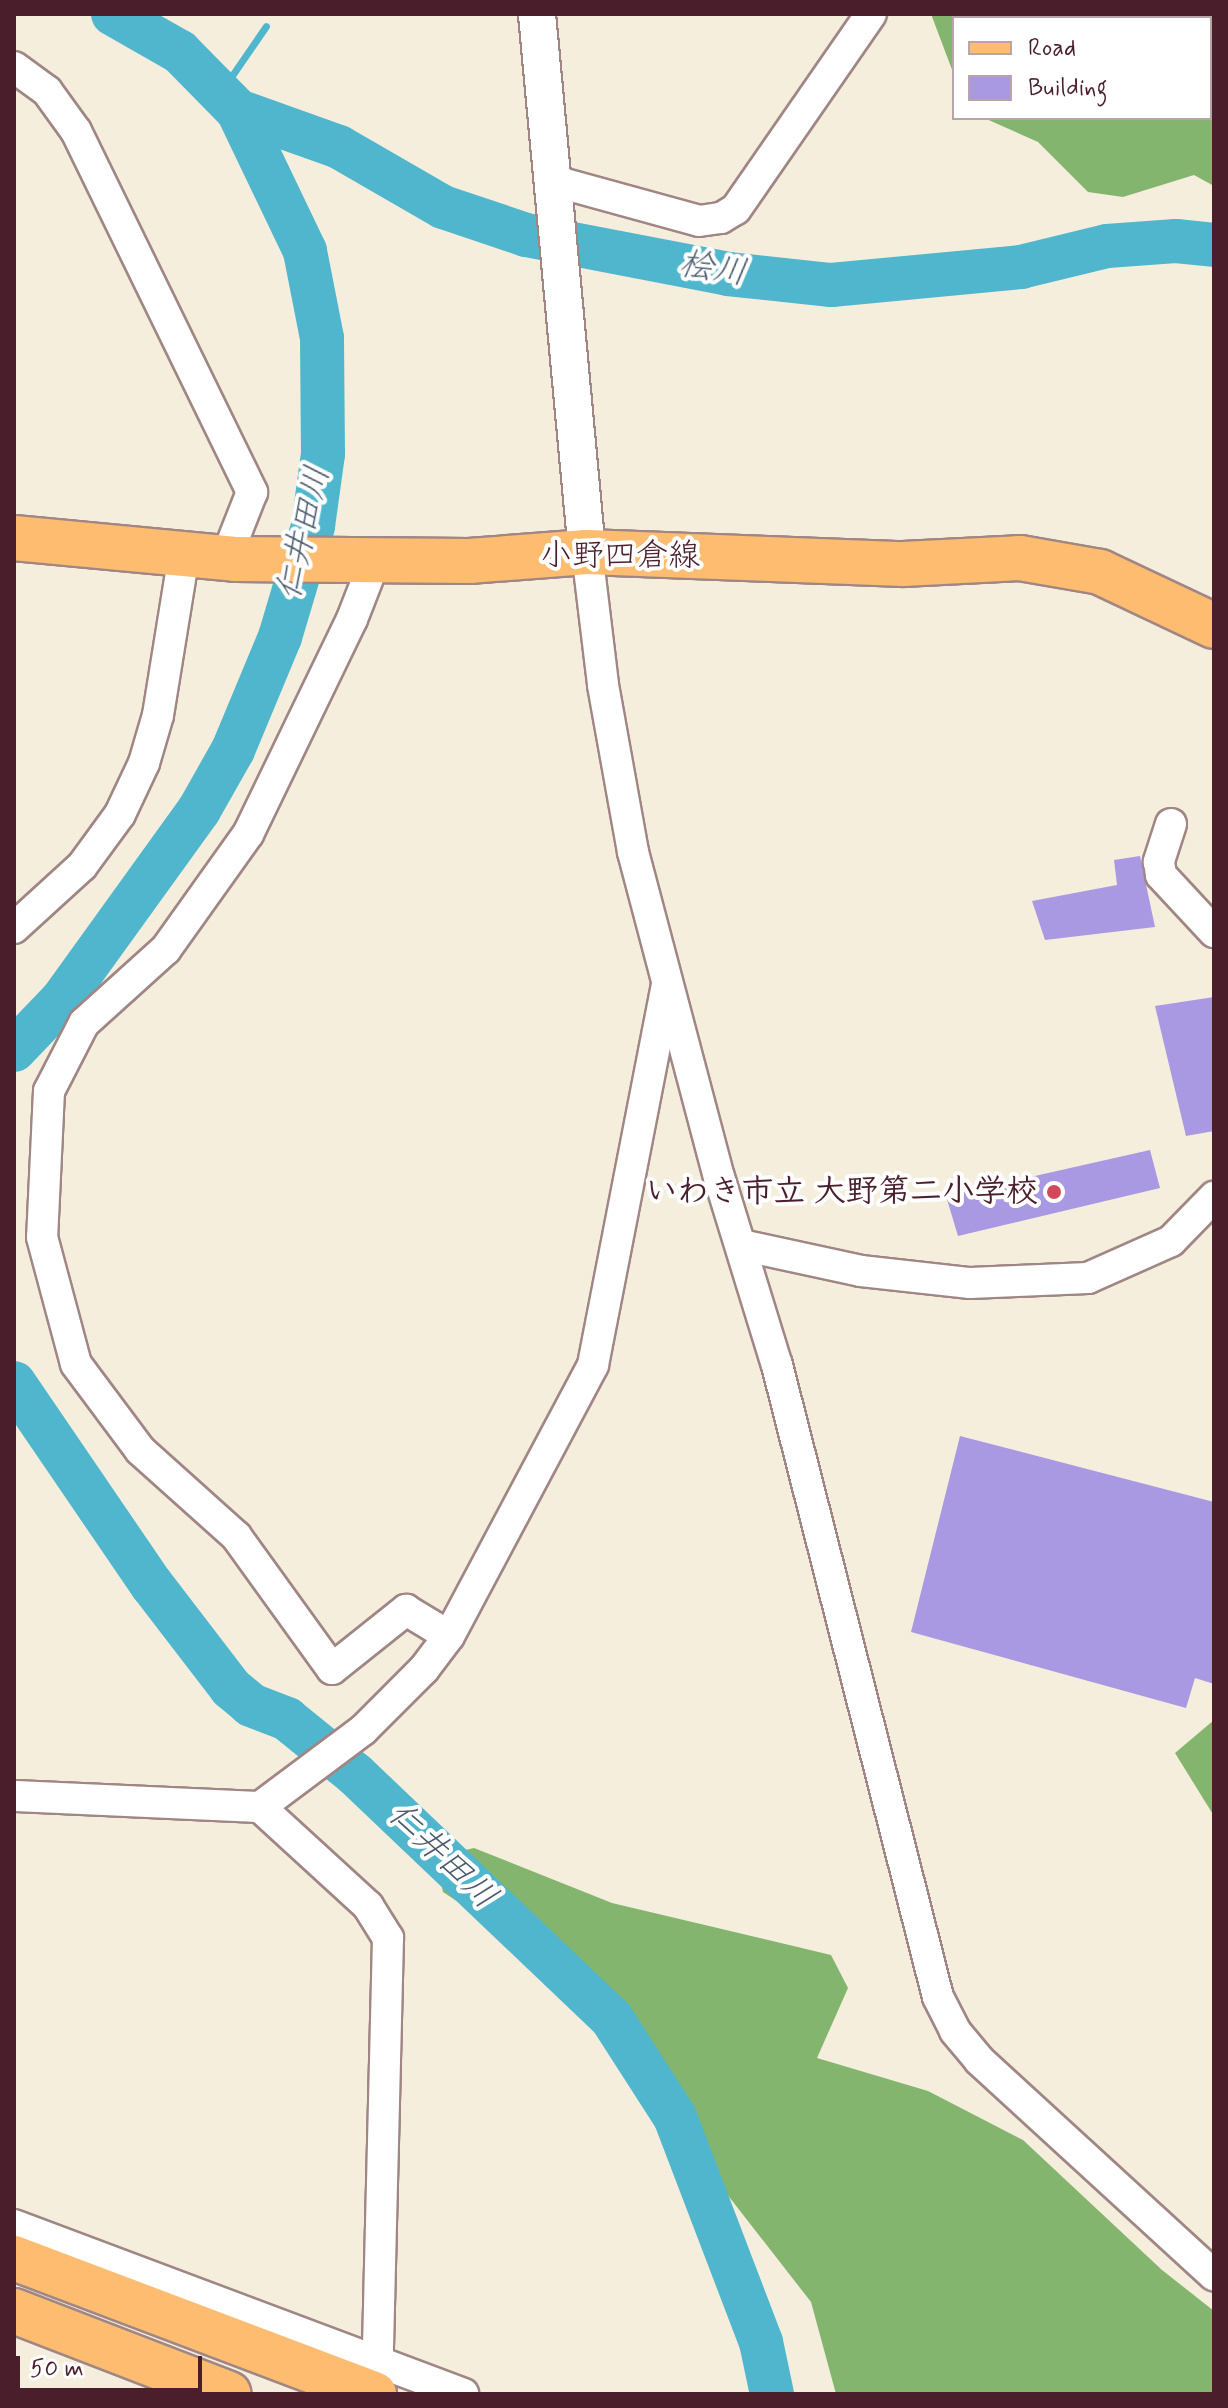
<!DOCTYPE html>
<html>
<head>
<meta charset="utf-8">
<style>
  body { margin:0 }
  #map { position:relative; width:1228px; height:2408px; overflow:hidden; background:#f5eedd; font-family:Mynerve,"Klee One",sans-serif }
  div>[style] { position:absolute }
  .forest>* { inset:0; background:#84b56f }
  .stream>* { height:7px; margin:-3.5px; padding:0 3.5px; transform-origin:3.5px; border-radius:3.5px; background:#4fb6cd }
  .river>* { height:44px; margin:-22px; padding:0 22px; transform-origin:22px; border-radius:22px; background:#4fb6cd }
  .building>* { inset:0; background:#a998e2 }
  .roads { filter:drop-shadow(2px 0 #a08684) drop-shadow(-2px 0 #a08684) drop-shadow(0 2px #a08684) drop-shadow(0 -2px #a08684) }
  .minor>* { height:30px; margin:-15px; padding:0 15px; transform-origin:15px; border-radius:15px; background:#fff }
  .tertiary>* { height:36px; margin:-18px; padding:0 18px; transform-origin:18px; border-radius:18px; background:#fff }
  .primary>* { height:44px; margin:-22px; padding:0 22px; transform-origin:22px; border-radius:22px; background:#fdbc6f }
  .motorway>* { height:44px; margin:-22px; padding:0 22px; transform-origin:22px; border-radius:22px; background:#fdbc6f }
  .dots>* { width:22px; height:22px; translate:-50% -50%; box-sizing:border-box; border:4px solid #fff; border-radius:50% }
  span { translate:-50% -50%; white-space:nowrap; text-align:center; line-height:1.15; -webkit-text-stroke:8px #fff; paint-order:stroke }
  .street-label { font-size:32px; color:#4a1f2b }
  .poi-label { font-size:32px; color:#4a1f2b; font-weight:700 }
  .right { translate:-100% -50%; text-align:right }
  .water-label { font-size:34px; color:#4c5b6c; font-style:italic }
  .frame { position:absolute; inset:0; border:16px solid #4a1f2b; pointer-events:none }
  .legend { position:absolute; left:952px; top:16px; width:260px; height:104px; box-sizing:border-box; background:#fff; border:2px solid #b7a5aa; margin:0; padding:10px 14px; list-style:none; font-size:24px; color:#4a1f2b }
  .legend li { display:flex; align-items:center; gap:16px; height:40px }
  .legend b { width:40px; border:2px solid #b7a5aa }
  .scale { position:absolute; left:16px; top:2356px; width:186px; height:36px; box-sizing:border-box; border:4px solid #4a1f2b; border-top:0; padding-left:10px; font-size:24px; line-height:28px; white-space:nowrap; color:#4a1f2b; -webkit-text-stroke:6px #fff; paint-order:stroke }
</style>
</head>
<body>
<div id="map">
  <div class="forest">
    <div style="clip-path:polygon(931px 14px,1214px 14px,1214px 186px,1194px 175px,1123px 197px,1088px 192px,1038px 142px,984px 118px,1210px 118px,1210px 18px,954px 18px,954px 75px)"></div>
    <div style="clip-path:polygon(1214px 1720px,1214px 1816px,1175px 1753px)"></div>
    <div style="clip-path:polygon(474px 1848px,612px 1903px,831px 1955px,848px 1988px,817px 2058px,928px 2091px,1023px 2140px,1162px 2270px,1214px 2311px,1214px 2394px,836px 2394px,811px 2302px,716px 2180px,658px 2080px,534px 1952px,443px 1892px,435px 1857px)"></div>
  </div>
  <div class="stream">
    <div style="left:220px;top:93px;width:81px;rotate:-55.5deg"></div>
  </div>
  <div class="river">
    <div style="left:238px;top:111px;width:107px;rotate:19.6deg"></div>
    <div style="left:339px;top:147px;width:120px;rotate:30deg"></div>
    <div style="left:443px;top:207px;width:88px;rotate:18.6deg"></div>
    <div style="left:526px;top:235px;width:206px;rotate:10.9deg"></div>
    <div style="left:728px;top:274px;width:104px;rotate:6.1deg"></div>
    <div style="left:831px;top:285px;width:191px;rotate:-5.4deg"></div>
    <div style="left:1021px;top:267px;width:89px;rotate:-13.7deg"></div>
    <div style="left:1107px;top:246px;width:69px;rotate:-4.1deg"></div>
    <div style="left:1176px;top:241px;width:38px;rotate:6deg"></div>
    <div style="left:14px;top:1050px;width:69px;rotate:-46.2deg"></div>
    <div style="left:62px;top:1000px;width:234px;rotate:-54.2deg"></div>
    <div style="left:199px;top:810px;width:69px;rotate:-60.5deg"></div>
    <div style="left:233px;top:750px;width:122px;rotate:-67.4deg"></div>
    <div style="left:280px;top:637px;width:116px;rotate:-73.4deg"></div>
    <div style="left:313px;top:526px;width:73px;rotate:-82.1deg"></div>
    <div style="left:323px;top:454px;width:116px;rotate:-90.5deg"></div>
    <div style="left:322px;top:338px;width:89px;rotate:-101.1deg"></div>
    <div style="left:305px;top:251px;width:155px;rotate:-115.6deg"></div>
    <div style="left:238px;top:111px;width:83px;rotate:-134.5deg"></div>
    <div style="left:180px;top:52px;width:77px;rotate:-150.4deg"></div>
    <div style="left:14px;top:1383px;width:245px;rotate:55.7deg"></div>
    <div style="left:152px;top:1585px;width:130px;rotate:52.5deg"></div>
    <div style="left:231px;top:1688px;width:26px;rotate:40deg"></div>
    <div style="left:251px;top:1705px;width:39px;rotate:21deg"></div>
    <div style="left:287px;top:1719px;width:87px;rotate:39deg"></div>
    <div style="left:355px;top:1774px;width:355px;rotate:43.6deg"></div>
    <div style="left:612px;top:2019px;width:117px;rotate:57.3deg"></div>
    <div style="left:675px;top:2117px;width:241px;rotate:69.1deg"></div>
    <div style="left:761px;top:2342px;width:53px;rotate:78.1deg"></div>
  </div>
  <div class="building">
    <div style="clip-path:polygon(1140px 856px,1155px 927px,1045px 940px,1032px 901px,1117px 885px,1114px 860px)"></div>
    <div style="clip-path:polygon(1214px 997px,1214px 1131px,1186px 1136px,1155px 1006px)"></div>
    <div style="clip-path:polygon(1150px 1150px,1160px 1188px,958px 1236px,946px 1196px)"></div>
    <div style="clip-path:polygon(960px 1436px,1214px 1502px,1214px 1684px,1195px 1678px,1186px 1708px,911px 1632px)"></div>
  </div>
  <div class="roads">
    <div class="minor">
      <div style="left:14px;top:67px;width:41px;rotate:36deg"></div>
      <div style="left:47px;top:91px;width:49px;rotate:54.1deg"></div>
      <div style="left:76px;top:131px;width:402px;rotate:64deg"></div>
      <div style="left:252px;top:492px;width:71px;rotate:111.5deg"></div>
      <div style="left:554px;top:181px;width:150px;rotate:15.4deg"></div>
      <div style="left:699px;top:221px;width:22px;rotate:-8deg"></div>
      <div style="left:721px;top:218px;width:17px;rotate:-31deg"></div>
      <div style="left:736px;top:209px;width:237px;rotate:-55.3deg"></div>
      <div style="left:587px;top:552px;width:134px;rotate:83.1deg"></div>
      <div style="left:603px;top:685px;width:170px;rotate:79.8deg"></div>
      <div style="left:633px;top:852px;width:336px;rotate:75.2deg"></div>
      <div style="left:719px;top:1177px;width:197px;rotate:72.9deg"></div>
      <div style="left:777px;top:1365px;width:652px;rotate:75.71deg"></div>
      <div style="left:938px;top:1997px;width:38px;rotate:63deg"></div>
      <div style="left:955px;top:2031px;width:38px;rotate:50deg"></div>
      <div style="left:979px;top:2060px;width:319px;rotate:42.5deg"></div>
      <div style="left:375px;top:560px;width:63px;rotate:111.3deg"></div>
      <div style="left:352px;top:619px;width:239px;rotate:115.8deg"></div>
      <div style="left:248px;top:834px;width:141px;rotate:125.5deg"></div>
      <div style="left:166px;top:949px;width:110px;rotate:137.9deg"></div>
      <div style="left:84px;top:1023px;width:76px;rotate:117.2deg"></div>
      <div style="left:49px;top:1091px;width:146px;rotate:92.7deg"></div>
      <div style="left:42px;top:1237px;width:131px;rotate:75deg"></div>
      <div style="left:76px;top:1364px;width:107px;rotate:53.3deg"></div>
      <div style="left:140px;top:1450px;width:129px;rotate:41.9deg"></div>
      <div style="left:236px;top:1536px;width:164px;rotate:54.2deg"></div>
      <div style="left:332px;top:1669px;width:95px;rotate:-38.6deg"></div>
      <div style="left:406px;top:1610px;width:50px;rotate:31.2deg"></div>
      <div style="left:1171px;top:824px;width:40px;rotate:108deg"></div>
      <div style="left:1159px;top:862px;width:13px;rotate:81deg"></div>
      <div style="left:1161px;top:875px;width:78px;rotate:47.1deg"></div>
      <div style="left:14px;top:928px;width:92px;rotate:-42.4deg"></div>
      <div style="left:82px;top:866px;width:64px;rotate:-53.8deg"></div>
      <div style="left:120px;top:814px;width:56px;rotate:-64.8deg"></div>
      <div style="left:144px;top:763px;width:50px;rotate:-73.7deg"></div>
      <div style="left:158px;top:715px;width:163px;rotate:-80.8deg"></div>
      <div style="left:741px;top:1245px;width:123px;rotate:12.2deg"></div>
      <div style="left:861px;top:1271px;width:110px;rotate:6.3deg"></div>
      <div style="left:970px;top:1283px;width:118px;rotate:-2.4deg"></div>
      <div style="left:1088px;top:1278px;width:91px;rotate:-24deg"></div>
      <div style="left:1171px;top:1241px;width:62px;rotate:-45.7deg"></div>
      <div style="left:14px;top:1796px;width:246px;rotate:2.6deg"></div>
      <div style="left:260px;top:1807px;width:129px;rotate:-36.8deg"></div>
      <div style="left:363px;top:1730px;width:86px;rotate:-45deg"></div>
      <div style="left:424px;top:1669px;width:41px;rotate:-52.9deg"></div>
      <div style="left:449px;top:1636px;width:307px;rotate:-62deg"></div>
      <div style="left:593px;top:1365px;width:384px;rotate:-79deg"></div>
      <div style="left:260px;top:1807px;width:147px;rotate:42.5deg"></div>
      <div style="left:368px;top:1906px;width:38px;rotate:58deg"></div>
      <div style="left:388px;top:1938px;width:456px;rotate:91.4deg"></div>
      <div style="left:14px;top:2225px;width:480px;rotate:20.6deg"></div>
    </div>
    <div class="tertiary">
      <div style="left:537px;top:14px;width:540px;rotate:84.69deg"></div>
    </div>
    <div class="primary">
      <div style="left:14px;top:538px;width:222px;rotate:5.4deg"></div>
      <div style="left:235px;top:559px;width:234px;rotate:0.5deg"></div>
      <div style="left:469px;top:561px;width:118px;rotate:-4.4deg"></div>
      <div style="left:587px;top:552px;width:316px;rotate:2.2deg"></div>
      <div style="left:903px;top:564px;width:117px;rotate:-2.9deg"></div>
      <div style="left:1020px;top:558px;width:81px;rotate:9.9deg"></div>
      <div style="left:1100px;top:572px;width:126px;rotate:25.3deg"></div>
    </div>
    <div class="motorway">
      <div style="left:14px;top:2258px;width:385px;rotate:20.7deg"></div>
      <div style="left:14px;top:2311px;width:230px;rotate:21.1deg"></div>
    </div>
  </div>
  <div class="dots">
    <div style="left:1054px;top:1192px;background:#d1495b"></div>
  </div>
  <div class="street-label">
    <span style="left:620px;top:556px">小野四倉線</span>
  </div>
  <div class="poi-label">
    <span class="right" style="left:1038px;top:1192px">いわき市立 大野第二小学校</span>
  </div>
  <div class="water-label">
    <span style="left:713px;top:269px;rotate:9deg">桧川</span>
    <span style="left:304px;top:533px;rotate:-77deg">仁井田川</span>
    <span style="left:442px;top:1856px;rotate:44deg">仁井田川</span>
  </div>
  <div class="frame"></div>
  <ul class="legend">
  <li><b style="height:10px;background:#fdbc6f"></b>Road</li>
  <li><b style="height:22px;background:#a998e2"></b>Building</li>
  </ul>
  <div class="scale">50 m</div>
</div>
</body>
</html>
